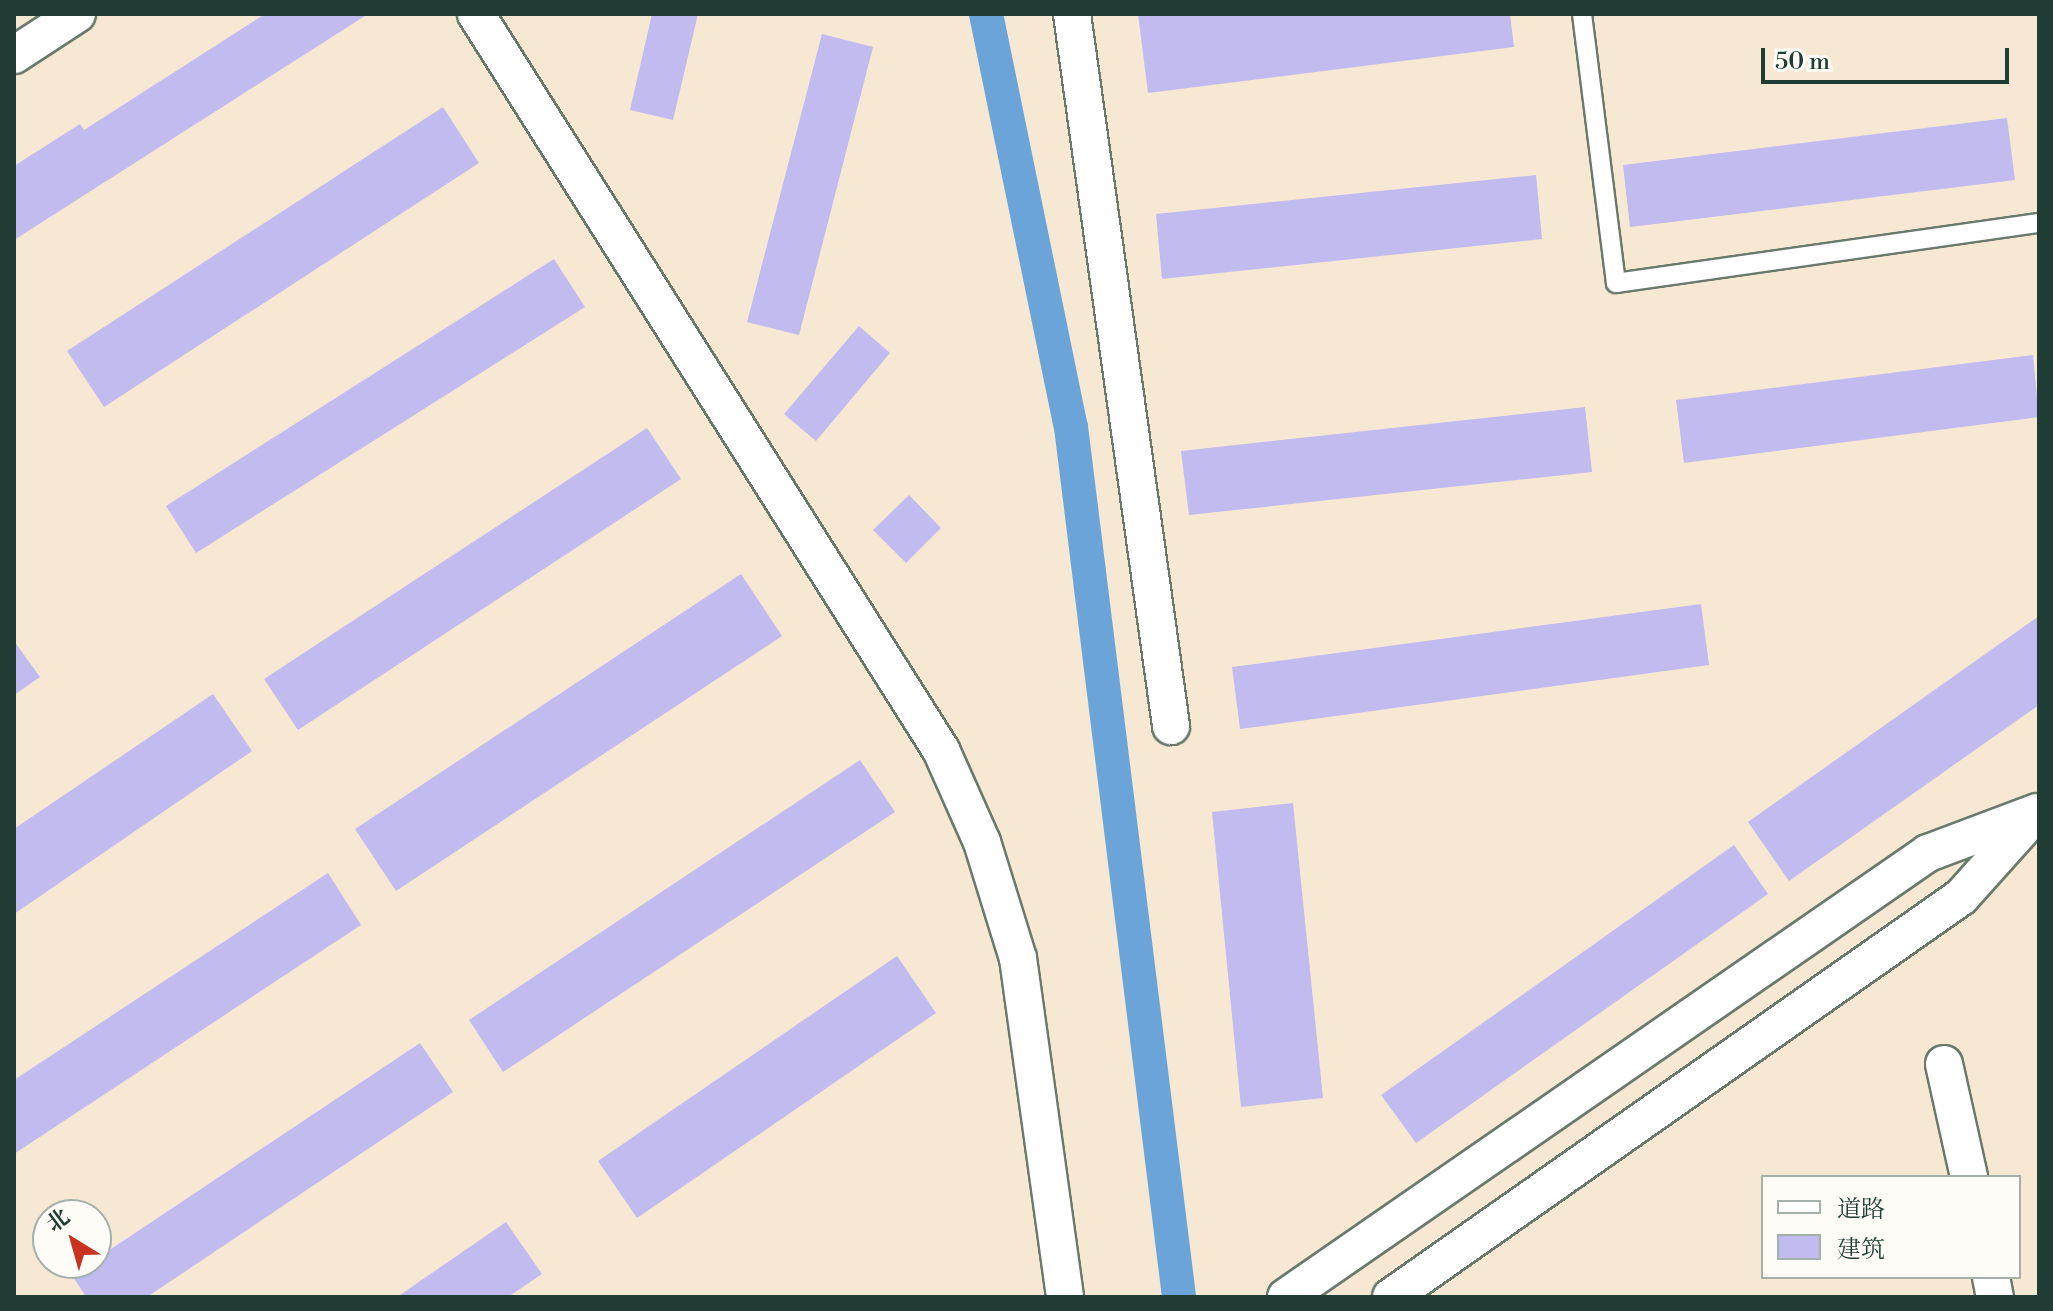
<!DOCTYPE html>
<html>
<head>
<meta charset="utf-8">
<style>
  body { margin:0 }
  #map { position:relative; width:2053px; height:1311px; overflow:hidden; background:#f6e8d3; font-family:"Libre Bodoni","Noto Serif SC",serif }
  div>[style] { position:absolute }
  .canal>* { height:34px; margin:-17px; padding:0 17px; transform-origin:17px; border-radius:17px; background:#6aa4d9 }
  .building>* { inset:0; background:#c1bbf0 }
  .roads { filter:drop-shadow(2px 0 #6a796c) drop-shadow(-2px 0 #6a796c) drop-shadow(0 2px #6a796c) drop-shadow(0 -2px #6a796c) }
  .service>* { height:18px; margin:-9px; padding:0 9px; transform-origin:9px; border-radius:9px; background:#fff }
  .minor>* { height:36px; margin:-18px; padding:0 18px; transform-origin:18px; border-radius:18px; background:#fff }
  span { translate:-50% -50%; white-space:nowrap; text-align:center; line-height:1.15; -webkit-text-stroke:6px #fdfcf7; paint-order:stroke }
  .frame { position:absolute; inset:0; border:16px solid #1f3d34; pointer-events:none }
  .legend { position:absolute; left:1761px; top:1175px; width:260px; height:104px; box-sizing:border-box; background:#fdfcf7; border:2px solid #a4b0a9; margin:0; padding:10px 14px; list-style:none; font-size:24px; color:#1f3d34 }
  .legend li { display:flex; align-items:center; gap:16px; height:40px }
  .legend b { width:40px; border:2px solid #a4b0a9 }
  .north { position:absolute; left:32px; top:1199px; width:80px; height:80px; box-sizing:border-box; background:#fdfcf7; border:2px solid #a4b0a9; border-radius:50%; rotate:323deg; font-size:22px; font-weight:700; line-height:32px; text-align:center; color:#1f3d34 }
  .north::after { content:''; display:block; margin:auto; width:28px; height:36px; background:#c8321e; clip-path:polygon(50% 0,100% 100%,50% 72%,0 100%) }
  .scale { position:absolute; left:1761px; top:48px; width:248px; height:36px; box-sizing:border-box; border:4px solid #1f3d34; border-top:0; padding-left:10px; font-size:24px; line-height:28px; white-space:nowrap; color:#1f3d34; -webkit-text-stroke:6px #fdfcf7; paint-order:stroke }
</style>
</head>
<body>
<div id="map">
  <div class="canal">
    <div style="left:986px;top:14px;width:422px;rotate:78.4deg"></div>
    <div style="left:1071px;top:427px;width:877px;rotate:82.92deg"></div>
  </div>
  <div class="building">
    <div style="clip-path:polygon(265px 14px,368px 14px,14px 240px,14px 166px,80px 124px,84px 130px)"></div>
    <div style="clip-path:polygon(652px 14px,698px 14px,673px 120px,630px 110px)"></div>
    <div style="clip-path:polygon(1138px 14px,1510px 14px,1514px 47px,1148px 93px)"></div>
    <div style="clip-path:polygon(822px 34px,873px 47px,799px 335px,747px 322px)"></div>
    <div style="clip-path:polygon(443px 107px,479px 163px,104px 407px,67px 351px)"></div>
    <div style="clip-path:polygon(2007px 118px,2015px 180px,1630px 227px,1623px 165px)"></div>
    <div style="clip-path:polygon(1536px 175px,1542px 239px,1162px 279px,1156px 214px)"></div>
    <div style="clip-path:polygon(554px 259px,585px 307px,196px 553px,166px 506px)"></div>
    <div style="clip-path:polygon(859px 326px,890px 353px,816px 441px,784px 414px)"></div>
    <div style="clip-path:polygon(2033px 355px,2039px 417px,1684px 463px,1676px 400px)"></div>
    <div style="clip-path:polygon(1585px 407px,1592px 472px,1189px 515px,1181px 451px)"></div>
    <div style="clip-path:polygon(647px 428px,681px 479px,298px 730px,264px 679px)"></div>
    <div style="clip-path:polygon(909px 495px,941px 528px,906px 563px,873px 530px)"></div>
    <div style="clip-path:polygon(741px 574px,782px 636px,396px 891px,355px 829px)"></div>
    <div style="clip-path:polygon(1701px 604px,1709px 665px,1240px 729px,1232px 667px)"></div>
    <div style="clip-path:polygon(2039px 616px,2039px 705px,1789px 881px,1748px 822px)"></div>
    <div style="clip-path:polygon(14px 641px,40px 677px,14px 695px)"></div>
    <div style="clip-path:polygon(213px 694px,252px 751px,14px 914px,14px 829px)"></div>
    <div style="clip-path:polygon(860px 760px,895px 812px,503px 1072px,469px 1020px)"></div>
    <div style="clip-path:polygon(1293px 803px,1323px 1098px,1241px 1107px,1212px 812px)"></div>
    <div style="clip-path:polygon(1734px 845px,1768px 894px,1416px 1143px,1381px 1095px)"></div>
    <div style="clip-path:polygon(328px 873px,361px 925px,14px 1154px,14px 1080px)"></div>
    <div style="clip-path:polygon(897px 956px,936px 1013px,637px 1218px,598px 1161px)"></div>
    <div style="clip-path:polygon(420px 1043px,453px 1092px,147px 1297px,86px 1297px,72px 1275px,96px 1263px,96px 1259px)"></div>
    <div style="clip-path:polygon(506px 1222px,542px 1274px,508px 1297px,397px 1297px)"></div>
  </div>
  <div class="roads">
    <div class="service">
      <div style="left:1582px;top:14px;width:271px;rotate:82.8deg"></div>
      <div style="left:1616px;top:283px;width:427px;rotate:-8.1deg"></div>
    </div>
    <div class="minor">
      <div style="left:476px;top:14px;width:871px;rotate:57.72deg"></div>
      <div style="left:941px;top:750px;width:101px;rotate:66deg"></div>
      <div style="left:982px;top:842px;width:121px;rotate:72.8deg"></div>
      <div style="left:1018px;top:958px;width:342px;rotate:82.1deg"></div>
      <div style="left:1072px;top:14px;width:719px;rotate:82.08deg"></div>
      <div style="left:14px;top:55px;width:75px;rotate:-33.1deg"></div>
      <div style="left:1944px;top:1064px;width:116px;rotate:77.5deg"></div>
      <div style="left:1991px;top:1277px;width:20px;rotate:79deg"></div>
      <div style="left:1286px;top:1297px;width:781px;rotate:-34.67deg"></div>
      <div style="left:1928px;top:853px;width:116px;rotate:-20.6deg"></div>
      <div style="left:1391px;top:1297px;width:696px;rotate:-35.06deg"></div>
      <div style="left:1961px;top:897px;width:106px;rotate:-48.1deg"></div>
    </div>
  </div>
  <div class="frame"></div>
  <ul class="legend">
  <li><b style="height:10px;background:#fff"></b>道路</li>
  <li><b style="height:22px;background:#c1bbf0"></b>建筑</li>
  </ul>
  <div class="north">北</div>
  <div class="scale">50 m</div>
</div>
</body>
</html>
